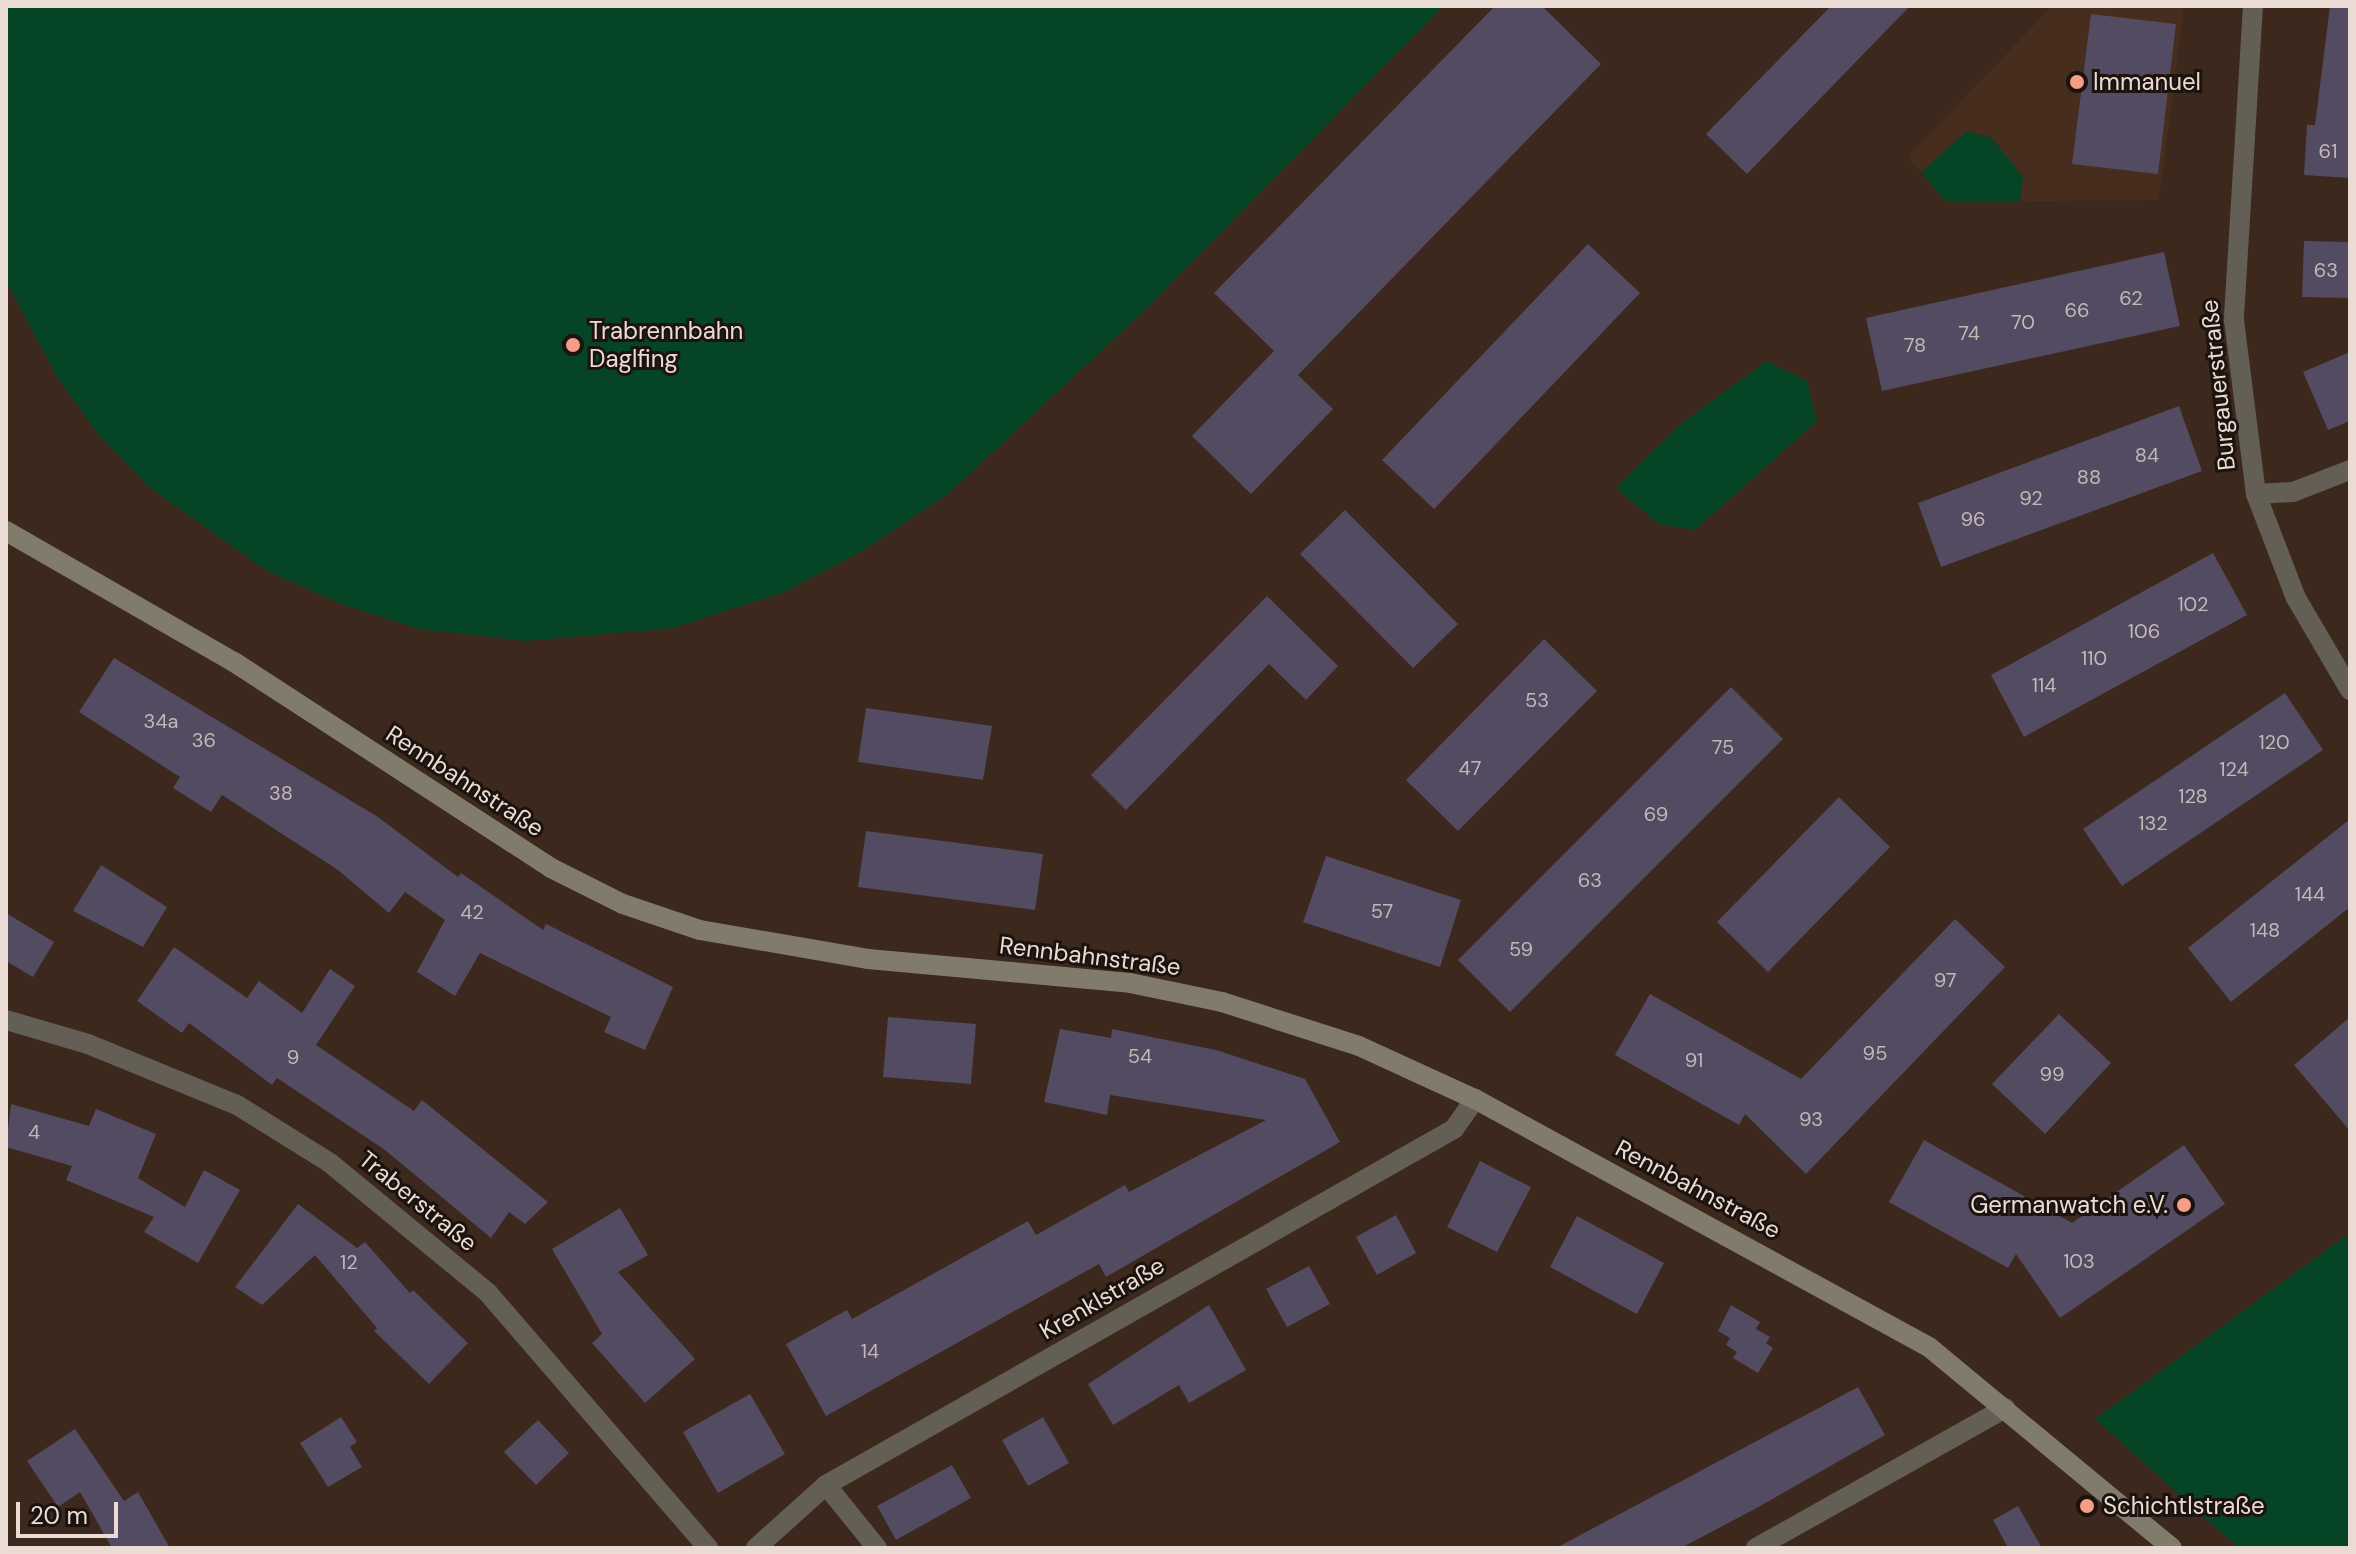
<!DOCTYPE html>
<html>
<head>
<meta charset="utf-8">
<style>
  body { margin:0 }
  #map { position:relative; width:2356px; height:1554px; overflow:hidden; background:#3c281c; font-family:"DM Sans",sans-serif }
  div>[style] { position:absolute }
  .built>* { inset:0; background:#472d1d }
  .green>* { inset:0; background:#054525 }
  .building>* { inset:0; background:#524b61 }
  .street>* { height:20px; margin:-10px; padding:0 10px; transform-origin:10px; border-radius:10px; background:#635f55 }
  .secondary>* { height:20px; margin:-10px; padding:0 10px; transform-origin:10px; border-radius:10px; background:#807b6b }
  .dots>* { width:22px; height:22px; translate:-50% -50%; box-sizing:border-box; border:4px solid #1c130e; border-radius:50% }
  span { translate:-50% -50%; white-space:nowrap; text-align:center; line-height:1.15; -webkit-text-stroke:6px #1c130e; paint-order:stroke }
  .number-label { font-size:20px; color:#c4b8b7 }
  .number-label span { -webkit-text-stroke-width:0 }
  .poi-label { font-size:24px; color:#eadcd4 }
  .left { translate:0 -50%; text-align:left }
  .right { translate:-100% -50%; text-align:right }
  .street-label { font-size:24px; color:#eadcd4 }
  .frame { position:absolute; inset:0; border:8px solid #eadcd4; pointer-events:none }
  .scale { position:absolute; left:16px; top:1502px; width:102px; height:36px; box-sizing:border-box; border:4px solid #eadcd4; border-top:0; padding-left:10px; font-size:24px; line-height:28px; white-space:nowrap; color:#eadcd4; -webkit-text-stroke:6px #1c130e; paint-order:stroke }
</style>
</head>
<body>
<div id="map">
  <div class="built">
    <div style="clip-path:polygon(2052px 6px,2184px 6px,2159px 200px,1946px 202px,1908px 157px)"></div>
  </div>
  <div class="green">
    <div style="clip-path:polygon(6px 6px,1443px 6px,1146px 309px,948px 494px,861px 552px,782px 593px,673px 628px,525px 641px,420px 629px,344px 605px,267px 571px,150px 488px,97px 433px,57px 377px,6px 281px)"></div>
    <div style="clip-path:polygon(1967px 131px,1992px 138px,2023px 177px,2020px 201px,1946px 202px,1921px 172px)"></div>
    <div style="clip-path:polygon(1767px 361px,1807px 381px,1817px 421px,1695px 530px,1659px 524px,1616px 488px,1683px 422px)"></div>
    <div style="clip-path:polygon(2350px 1233px,2350px 1548px,2239px 1548px,2095px 1419px)"></div>
  </div>
  <div class="building">
    <div style="clip-path:polygon(1495px 6px,1542px 6px,1601px 64px,1298px 375px,1333px 409px,1251px 494px,1192px 436px,1274px 351px,1214px 293px)"></div>
    <div style="clip-path:polygon(1831px 6px,1910px 6px,1747px 174px,1706px 134px)"></div>
    <div style="clip-path:polygon(2330px 6px,2350px 6px,2350px 178px,2304px 175px,2307px 125px,2315px 125px)"></div>
    <div style="clip-path:polygon(2091px 14px,2176px 24px,2158px 174px,2072px 164px)"></div>
    <div style="clip-path:polygon(2304px 241px,2350px 242px,2350px 298px,2302px 297px)"></div>
    <div style="clip-path:polygon(1588px 244px,1640px 293px,1434px 509px,1382px 460px)"></div>
    <div style="clip-path:polygon(2164px 252px,2180px 326px,1882px 391px,1866px 318px)"></div>
    <div style="clip-path:polygon(2350px 352px,2350px 421px,2328px 430px,2303px 372px)"></div>
    <div style="clip-path:polygon(2179px 406px,2202px 471px,1941px 567px,1918px 503px)"></div>
    <div style="clip-path:polygon(1345px 510px,1458px 624px,1413px 668px,1300px 554px)"></div>
    <div style="clip-path:polygon(2213px 553px,2247px 615px,2024px 737px,1991px 675px)"></div>
    <div style="clip-path:polygon(1267px 596px,1338px 666px,1306px 700px,1269px 664px,1126px 810px,1091px 775px)"></div>
    <div style="clip-path:polygon(1544px 639px,1597px 691px,1458px 831px,1406px 780px)"></div>
    <div style="clip-path:polygon(114px 658px,378px 817px,458px 877px,461px 873px,543px 930px,546px 924px,673px 987px,645px 1050px,604px 1032px,611px 1017px,480px 953px,455px 996px,417px 972px,445px 920px,405px 892px,389px 913px,338px 870px,222px 795px,211px 812px,173px 788px,180px 777px,79px 712px)"></div>
    <div style="clip-path:polygon(1731px 687px,1783px 739px,1510px 1012px,1458px 960px)"></div>
    <div style="clip-path:polygon(2285px 693px,2323px 750px,2122px 886px,2083px 829px)"></div>
    <div style="clip-path:polygon(866px 708px,992px 726px,983px 780px,858px 762px)"></div>
    <div style="clip-path:polygon(1839px 797px,1890px 847px,1768px 972px,1717px 922px)"></div>
    <div style="clip-path:polygon(2350px 819px,2350px 907px,2231px 1002px,2188px 948px)"></div>
    <div style="clip-path:polygon(866px 831px,1043px 854px,1035px 910px,858px 887px)"></div>
    <div style="clip-path:polygon(1326px 856px,1461px 900px,1440px 967px,1303px 922px)"></div>
    <div style="clip-path:polygon(101px 865px,167px 907px,143px 947px,73px 911px)"></div>
    <div style="clip-path:polygon(6px 913px,54px 942px,33px 977px,6px 961px)"></div>
    <div style="clip-path:polygon(1955px 919px,2005px 967px,1806px 1174px,1745px 1114px,1739px 1125px,1615px 1055px,1650px 994px,1801px 1079px)"></div>
    <div style="clip-path:polygon(174px 947px,247px 998px,259px 981px,302px 1013px,330px 969px,355px 986px,316px 1045px,414px 1111px,422px 1100px,548px 1202px,525px 1224px,509px 1212px,491px 1238px,385px 1150px,277px 1078px,272px 1085px,189px 1023px,182px 1033px,137px 1001px)"></div>
    <div style="clip-path:polygon(2059px 1014px,2111px 1063px,2045px 1134px,1992px 1084px)"></div>
    <div style="clip-path:polygon(888px 1017px,976px 1024px,971px 1084px,883px 1077px)"></div>
    <div style="clip-path:polygon(2350px 1017px,2350px 1131px,2294px 1065px)"></div>
    <div style="clip-path:polygon(1060px 1029px,1111px 1038px,1112px 1029px,1216px 1050px,1305px 1079px,1340px 1142px,1106px 1277px,1099px 1264px,826px 1416px,786px 1344px,847px 1310px,852px 1319px,1028px 1221px,1036px 1235px,1125px 1185px,1129px 1192px,1266px 1120px,1110px 1095px,1107px 1115px,1044px 1102px)"></div>
    <div style="clip-path:polygon(11px 1104px,89px 1126px,96px 1109px,156px 1134px,138px 1178px,185px 1207px,204px 1170px,240px 1190px,198px 1263px,144px 1232px,154px 1217px,66px 1180px,72px 1166px,6px 1147px)"></div>
    <div style="clip-path:polygon(1924px 1140px,2072px 1223px,2184px 1145px,2225px 1204px,2060px 1318px,2016px 1254px,2008px 1268px,1889px 1202px)"></div>
    <div style="clip-path:polygon(1480px 1161px,1531px 1187px,1497px 1252px,1447px 1227px)"></div>
    <div style="clip-path:polygon(298px 1204px,357px 1248px,365px 1242px,410px 1293px,413px 1290px,468px 1343px,429px 1384px,374px 1331px,377px 1328px,315px 1255px,262px 1305px,235px 1287px)"></div>
    <div style="clip-path:polygon(620px 1208px,648px 1255px,618px 1272px,695px 1359px,645px 1403px,592px 1343px,602px 1334px,552px 1249px)"></div>
    <div style="clip-path:polygon(1396px 1215px,1416px 1253px,1377px 1275px,1356px 1237px)"></div>
    <div style="clip-path:polygon(1577px 1216px,1664px 1263px,1637px 1314px,1550px 1267px)"></div>
    <div style="clip-path:polygon(1309px 1266px,1330px 1304px,1287px 1327px,1266px 1289px)"></div>
    <div style="clip-path:polygon(1209px 1305px,1246px 1370px,1189px 1403px,1179px 1385px,1113px 1425px,1088px 1384px)"></div>
    <div style="clip-path:polygon(1731px 1305px,1760px 1322px,1756px 1329px,1770px 1337px,1766px 1343px,1773px 1348px,1758px 1373px,1733px 1358px,1737px 1352px,1726px 1345px,1730px 1338px,1718px 1331px)"></div>
    <div style="clip-path:polygon(1858px 1387px,1885px 1435px,1753px 1510px,1681px 1548px,1556px 1548px)"></div>
    <div style="clip-path:polygon(750px 1394px,785px 1454px,718px 1493px,683px 1432px)"></div>
    <div style="clip-path:polygon(341px 1417px,357px 1442px,350px 1447px,362px 1467px,328px 1487px,300px 1443px)"></div>
    <div style="clip-path:polygon(1043px 1417px,1069px 1463px,1028px 1486px,1002px 1440px)"></div>
    <div style="clip-path:polygon(538px 1420px,569px 1453px,536px 1485px,504px 1452px)"></div>
    <div style="clip-path:polygon(75px 1429px,124px 1501px,138px 1492px,170px 1548px,112px 1548px,80px 1492px,58px 1507px,27px 1461px)"></div>
    <div style="clip-path:polygon(952px 1465px,971px 1498px,896px 1540px,877px 1506px)"></div>
    <div style="clip-path:polygon(2018px 1506px,2042px 1548px,2008px 1548px,1993px 1520px)"></div>
  </div>
  <div class="street">
    <div style="left:2253px;top:6px;width:315px;rotate:93.5deg"></div>
    <div style="left:2234px;top:320px;width:175px;rotate:82.8deg"></div>
    <div style="left:2256px;top:494px;width:111px;rotate:69deg"></div>
    <div style="left:2296px;top:598px;width:107px;rotate:59.6deg"></div>
    <div style="left:2256px;top:494px;width:37px;rotate:-3deg"></div>
    <div style="left:2293px;top:492px;width:61px;rotate:-21.1deg"></div>
    <div style="left:6px;top:1020px;width:85px;rotate:16.3deg"></div>
    <div style="left:88px;top:1044px;width:161px;rotate:22.3deg"></div>
    <div style="left:237px;top:1105px;width:110px;rotate:31.9deg"></div>
    <div style="left:330px;top:1163px;width:205px;rotate:39.4deg"></div>
    <div style="left:488px;top:1293px;width:337px;rotate:49.2deg"></div>
    <div style="left:826px;top:1485px;width:81px;rotate:51deg"></div>
    <div style="left:756px;top:1548px;width:94px;rotate:-42deg"></div>
    <div style="left:826px;top:1485px;width:722px;rotate:-29.55deg"></div>
    <div style="left:1454px;top:1129px;width:37px;rotate:-55deg"></div>
    <div style="left:1756px;top:1548px;width:286px;rotate:-29.3deg"></div>
  </div>
  <div class="secondary">
    <div style="left:6px;top:531px;width:263px;rotate:29.9deg"></div>
    <div style="left:234px;top:662px;width:378px;rotate:33deg"></div>
    <div style="left:551px;top:868px;width:80px;rotate:26.6deg"></div>
    <div style="left:623px;top:904px;width:81px;rotate:18.7deg"></div>
    <div style="left:700px;top:930px;width:170px;rotate:9.8deg"></div>
    <div style="left:868px;top:959px;width:263px;rotate:5.2deg"></div>
    <div style="left:1130px;top:983px;width:94px;rotate:11.7deg"></div>
    <div style="left:1222px;top:1002px;width:144px;rotate:17.8deg"></div>
    <div style="left:1359px;top:1046px;width:128px;rotate:24.6deg"></div>
    <div style="left:1475px;top:1099px;width:517px;rotate:28.65deg"></div>
    <div style="left:1929px;top:1347px;width:315px;rotate:39.6deg"></div>
  </div>
  <div class="dots">
    <div style="left:2077px;top:82px;background:#f49e87"></div>
    <div style="left:573px;top:345px;background:#f49e87"></div>
    <div style="left:2184px;top:1205px;background:#f49e87"></div>
    <div style="left:2087px;top:1506px;background:#f49e87"></div>
  </div>
  <div class="number-label">
    <span style="left:2328px;top:151px">61</span>
    <span style="left:2326px;top:270px">63</span>
    <span style="left:2131px;top:298px">62</span>
    <span style="left:2077px;top:310px">66</span>
    <span style="left:2023px;top:322px">70</span>
    <span style="left:1969px;top:333px">74</span>
    <span style="left:1915px;top:345px">78</span>
    <span style="left:2147px;top:455px">84</span>
    <span style="left:2089px;top:477px">88</span>
    <span style="left:2031px;top:498px">92</span>
    <span style="left:1973px;top:519px">96</span>
    <span style="left:2193px;top:604px">102</span>
    <span style="left:2144px;top:631px">106</span>
    <span style="left:2094px;top:658px">110</span>
    <span style="left:2044px;top:685px">114</span>
    <span style="left:1537px;top:700px">53</span>
    <span style="left:161px;top:721px">34a</span>
    <span style="left:204px;top:740px">36</span>
    <span style="left:2274px;top:742px">120</span>
    <span style="left:1723px;top:747px">75</span>
    <span style="left:1470px;top:768px">47</span>
    <span style="left:2234px;top:769px">124</span>
    <span style="left:281px;top:793px">38</span>
    <span style="left:2193px;top:796px">128</span>
    <span style="left:1656px;top:814px">69</span>
    <span style="left:2153px;top:823px">132</span>
    <span style="left:1590px;top:880px">63</span>
    <span style="left:2310px;top:894px">144</span>
    <span style="left:1382px;top:911px">57</span>
    <span style="left:472px;top:912px">42</span>
    <span style="left:2265px;top:930px">148</span>
    <span style="left:1521px;top:949px">59</span>
    <span style="left:1945px;top:980px">97</span>
    <span style="left:1875px;top:1053px">95</span>
    <span style="left:1140px;top:1056px">54</span>
    <span style="left:293px;top:1057px">9</span>
    <span style="left:1694px;top:1060px">91</span>
    <span style="left:2052px;top:1074px">99</span>
    <span style="left:1811px;top:1119px">93</span>
    <span style="left:34px;top:1132px">4</span>
    <span style="left:2079px;top:1261px">103</span>
    <span style="left:349px;top:1262px">12</span>
    <span style="left:870px;top:1351px">14</span>
  </div>
  <div class="poi-label">
    <span class="left" style="left:2093px;top:82px">Immanuel</span>
    <span class="left" style="left:589px;top:345px">Trabrennbahn<br>Daglfing</span>
    <span class="right" style="left:2168px;top:1205px">Germanwatch e.V.</span>
    <span class="left" style="left:2103px;top:1506px">Schichtlstraße</span>
  </div>
  <div class="street-label">
    <span style="left:2218px;top:385px;rotate:-96deg">Burgauerstraße</span>
    <span style="left:465px;top:781px;rotate:33deg">Rennbahnstraße</span>
    <span style="left:1090px;top:956px;rotate:7deg">Rennbahnstraße</span>
    <span style="left:1698px;top:1189px;rotate:28deg">Rennbahnstraße</span>
    <span style="left:418px;top:1201px;rotate:39deg">Traberstraße</span>
    <span style="left:1102px;top:1298px;rotate:-30deg">Krenklstraße</span>
  </div>
  <div class="frame"></div>
  <div class="scale">20 m</div>
</div>
</body>
</html>
